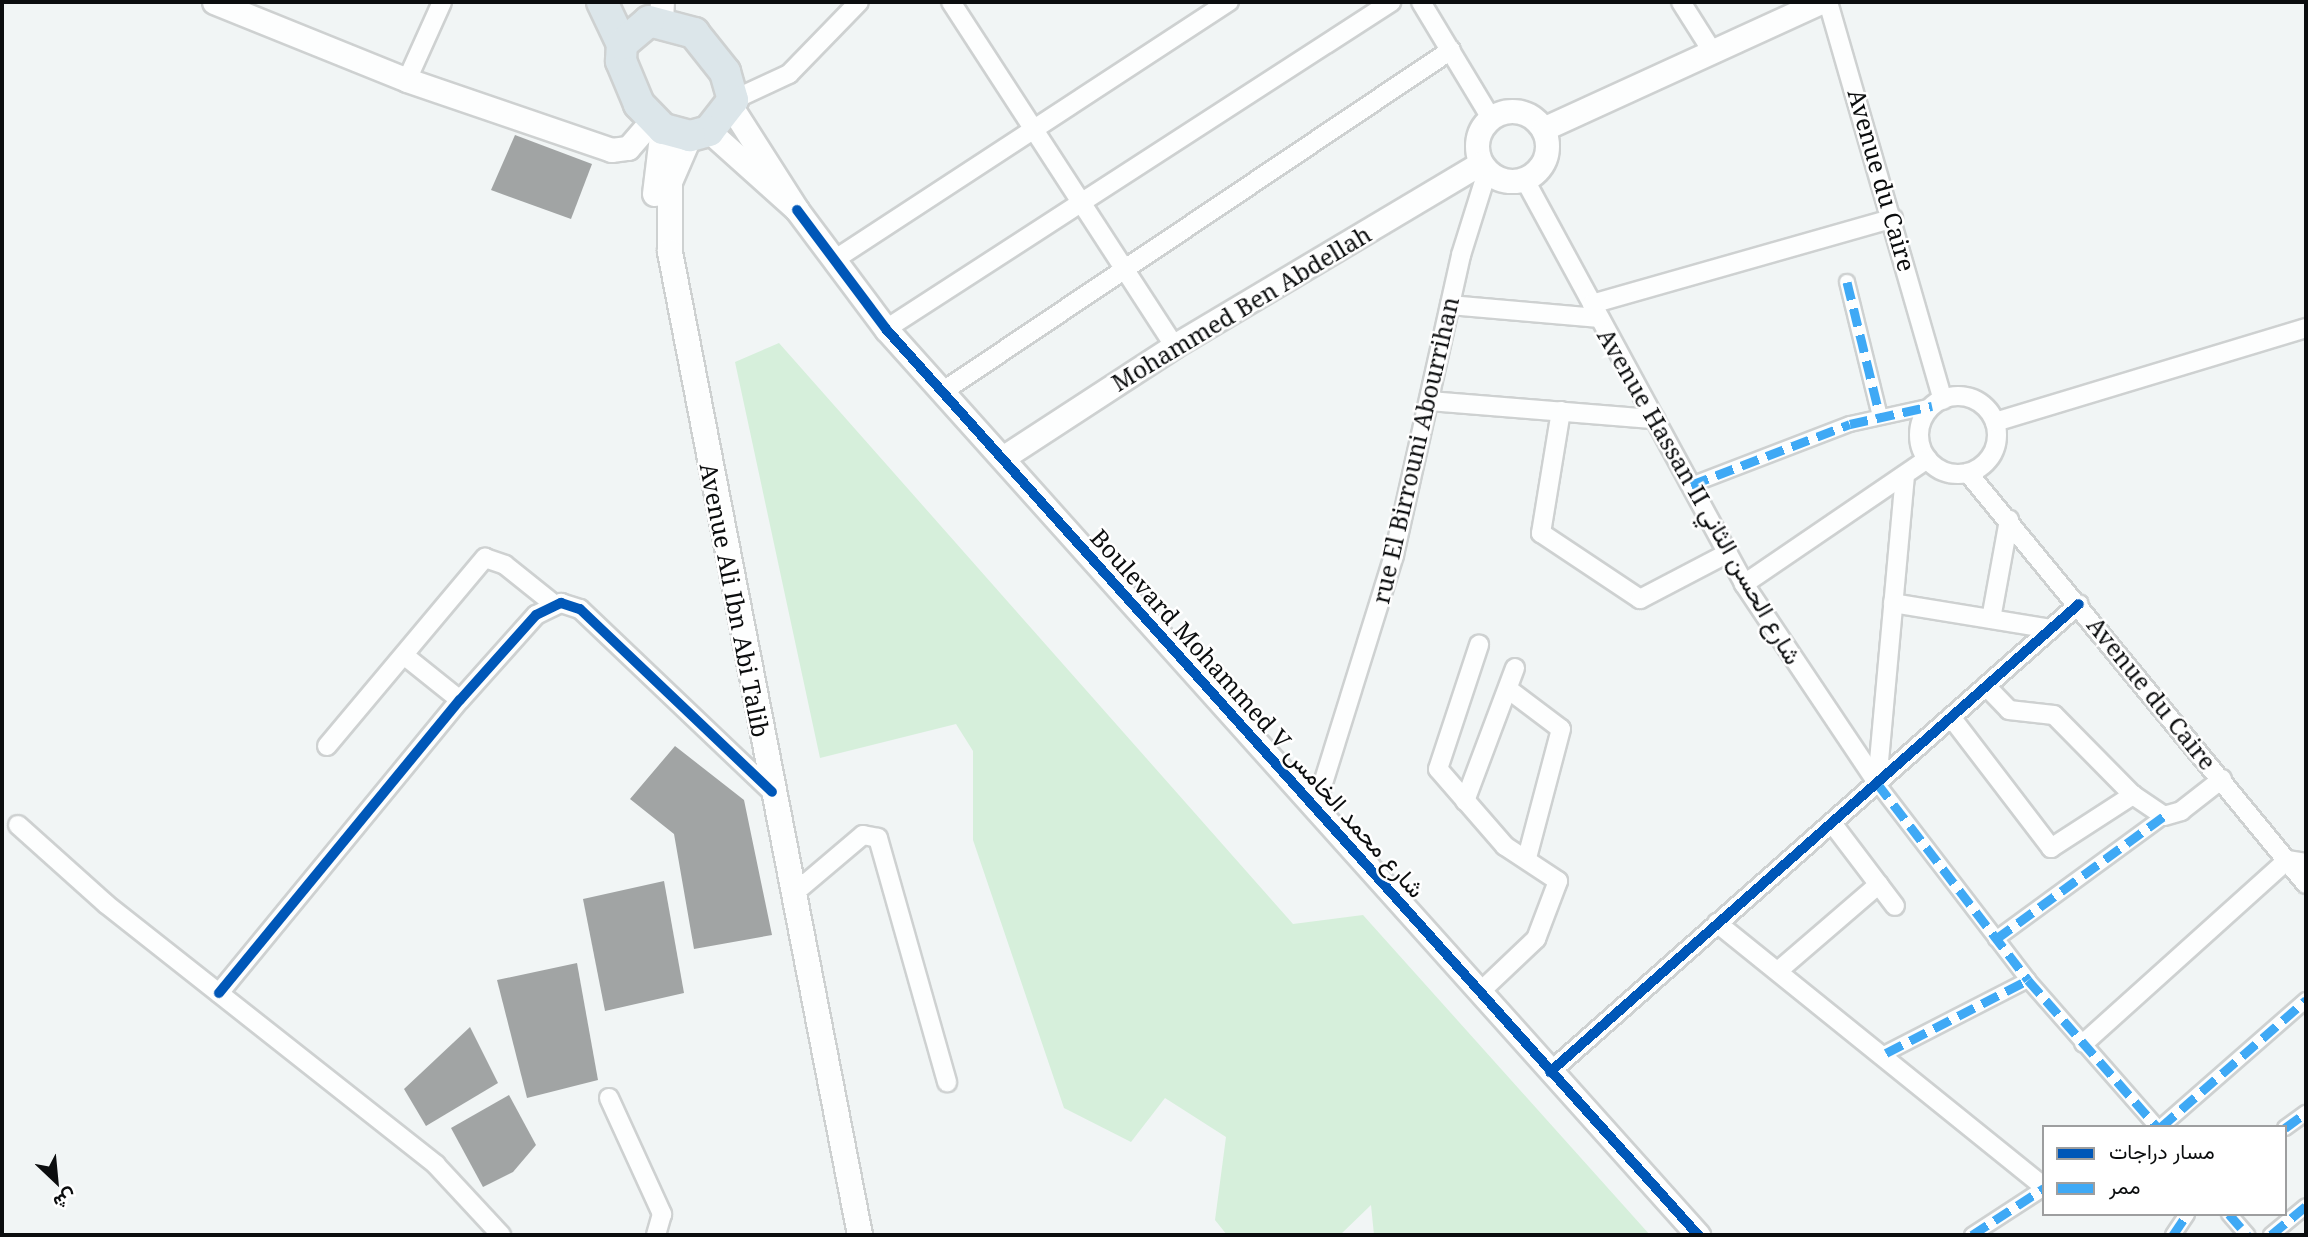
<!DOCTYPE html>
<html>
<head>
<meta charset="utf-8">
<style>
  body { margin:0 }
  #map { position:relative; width:2308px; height:1237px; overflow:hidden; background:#f1f5f5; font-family:"Noto Serif",Vazirmatn,serif }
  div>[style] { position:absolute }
  .green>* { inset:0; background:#d6efdb }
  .building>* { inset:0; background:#a1a4a4 }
  .roads { filter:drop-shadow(2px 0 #ced1d1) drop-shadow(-2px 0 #ced1d1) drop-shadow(0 2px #ced1d1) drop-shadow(0 -2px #ced1d1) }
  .pedestrian>* { height:14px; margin:-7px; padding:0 7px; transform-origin:7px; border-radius:7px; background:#fdfefe }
  .minor>* { height:18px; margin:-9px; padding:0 9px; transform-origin:9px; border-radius:9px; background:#fdfefe }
  .minor>.ring { margin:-9px; padding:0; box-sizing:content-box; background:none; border:18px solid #fdfefe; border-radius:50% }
  .tertiary>* { height:23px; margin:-11.5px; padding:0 11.5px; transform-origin:11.5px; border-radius:11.5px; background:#fdfefe }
  .tertiary>.ring { margin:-11.5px; padding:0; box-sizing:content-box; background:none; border:23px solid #fdfefe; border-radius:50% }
  .secondary>* { height:24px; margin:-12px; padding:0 12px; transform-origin:12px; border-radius:12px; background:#fdfefe }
  .trunk>* { height:30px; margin:-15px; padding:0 15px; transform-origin:15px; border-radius:15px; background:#dce6ea }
  .quiet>* { height:9px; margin-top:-4.5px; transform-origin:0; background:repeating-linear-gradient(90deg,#3fa9f5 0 18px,transparent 0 27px) }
  .cycleway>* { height:10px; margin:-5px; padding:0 5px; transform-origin:5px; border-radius:5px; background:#0057b8 }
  span { translate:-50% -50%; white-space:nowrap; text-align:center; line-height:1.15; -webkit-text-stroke:5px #fff; paint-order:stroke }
  .street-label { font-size:24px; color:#0b0d0e }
  .frame { position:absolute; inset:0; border:4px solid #0b0d0e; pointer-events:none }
  .legend { position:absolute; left:2042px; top:1125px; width:245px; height:91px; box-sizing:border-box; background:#fff; border:2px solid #9d9e9f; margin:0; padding:9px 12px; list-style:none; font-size:21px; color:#0b0d0e }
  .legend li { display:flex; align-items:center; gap:14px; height:35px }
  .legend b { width:35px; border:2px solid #9d9e9f }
  .north { position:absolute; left:21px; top:1146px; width:70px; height:70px; -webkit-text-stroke:5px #fff; paint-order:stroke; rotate:154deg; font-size:19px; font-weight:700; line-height:28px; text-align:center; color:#0b0d0e }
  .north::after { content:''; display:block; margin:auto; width:24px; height:32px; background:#0b0d0e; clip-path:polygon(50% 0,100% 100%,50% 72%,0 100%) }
</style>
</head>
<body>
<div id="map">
  <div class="green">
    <div style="clip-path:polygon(779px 343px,1293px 924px,1363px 915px,1650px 1235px,1374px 1235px,1371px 1205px,1340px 1235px,1227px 1235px,1215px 1220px,1226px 1137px,1165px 1098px,1131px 1142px,1064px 1108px,973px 840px,973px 751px,956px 724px,820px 758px,735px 362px)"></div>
  </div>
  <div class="building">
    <div style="clip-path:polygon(515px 135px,592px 164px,571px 219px,491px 190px)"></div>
    <div style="clip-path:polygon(675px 746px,744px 800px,772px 935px,694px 949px,674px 834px,630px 799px)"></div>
    <div style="clip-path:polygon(664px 881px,684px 993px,605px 1011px,583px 899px)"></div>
    <div style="clip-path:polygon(577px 963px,598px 1080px,527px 1098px,497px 980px)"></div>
    <div style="clip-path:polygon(470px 1027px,498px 1083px,426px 1126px,404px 1089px)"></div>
    <div style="clip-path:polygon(509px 1095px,536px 1145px,513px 1172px,483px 1187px,451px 1128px)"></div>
  </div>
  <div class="roads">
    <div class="pedestrian">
      <div style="left:1847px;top:282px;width:138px;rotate:76.2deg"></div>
      <div style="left:1691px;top:485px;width:170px;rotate:-21deg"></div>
      <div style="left:1850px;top:424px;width:84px;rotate:-12.4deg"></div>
      <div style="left:1877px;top:783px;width:248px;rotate:52.5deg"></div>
      <div style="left:2028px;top:980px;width:196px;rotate:48.7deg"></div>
      <div style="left:1996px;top:939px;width:208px;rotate:-36.2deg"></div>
      <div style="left:1886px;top:1053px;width:160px;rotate:-27.2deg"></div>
      <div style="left:2161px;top:1127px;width:193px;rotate:-41.2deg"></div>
      <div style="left:2285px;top:1128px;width:26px;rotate:-36deg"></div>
      <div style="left:2229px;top:1214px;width:28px;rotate:49deg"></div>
      <div style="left:1972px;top:1235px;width:86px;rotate:-33.1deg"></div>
      <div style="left:2173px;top:1235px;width:25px;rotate:-56deg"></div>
      <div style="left:2271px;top:1235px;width:45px;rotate:-39.6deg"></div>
    </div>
    <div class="minor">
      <div style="left:951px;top:2px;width:410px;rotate:57deg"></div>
      <div style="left:1421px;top:2px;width:135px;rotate:58.9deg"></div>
      <div style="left:1681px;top:2px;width:58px;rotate:57.7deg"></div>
      <div style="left:1828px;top:2px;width:414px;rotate:73.9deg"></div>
      <div style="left:407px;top:80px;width:85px;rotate:-65.8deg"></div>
      <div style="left:733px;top:100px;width:62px;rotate:-24.9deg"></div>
      <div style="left:789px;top:74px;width:100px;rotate:-45.8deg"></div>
      <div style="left:1525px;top:180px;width:460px;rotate:61.5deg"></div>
      <div style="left:1744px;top:584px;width:239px;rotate:56.2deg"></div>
      <div style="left:834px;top:260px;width:472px;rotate:-33.2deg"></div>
      <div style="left:1592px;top:304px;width:313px;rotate:-15.9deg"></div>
      <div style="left:1450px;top:305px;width:150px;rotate:5deg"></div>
      <div style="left:886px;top:329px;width:602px;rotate:-32.92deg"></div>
      <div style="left:942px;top:392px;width:613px;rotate:-33.9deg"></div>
      <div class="ring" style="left:1919px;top:396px;width:60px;height:60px"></div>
      <div style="left:1429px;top:401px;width:227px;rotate:4.6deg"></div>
      <div style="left:1561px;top:411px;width:124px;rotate:99.3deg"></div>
      <div style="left:1541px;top:533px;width:119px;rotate:33.7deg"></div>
      <div style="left:1640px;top:599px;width:99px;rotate:-27.6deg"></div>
      <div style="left:1995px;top:422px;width:325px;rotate:-16.8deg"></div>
      <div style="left:1968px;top:473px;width:532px;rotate:50.57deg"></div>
      <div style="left:1744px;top:584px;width:222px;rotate:-34.3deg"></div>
      <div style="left:1893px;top:603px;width:160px;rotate:9.3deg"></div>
      <div style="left:1991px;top:619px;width:101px;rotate:-79.7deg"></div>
      <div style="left:405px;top:656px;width:70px;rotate:38.7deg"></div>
      <div style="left:1986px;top:686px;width:33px;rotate:46deg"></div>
      <div style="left:2009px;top:710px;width:45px;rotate:6.3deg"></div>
      <div style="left:2054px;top:715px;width:112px;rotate:45.4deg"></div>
      <div style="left:2133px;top:795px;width:37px;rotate:34deg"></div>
      <div style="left:2164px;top:816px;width:18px;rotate:-16deg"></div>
      <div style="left:2181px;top:811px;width:52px;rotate:-38deg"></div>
      <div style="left:1508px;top:689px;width:66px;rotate:37deg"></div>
      <div style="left:1561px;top:729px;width:133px;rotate:104.8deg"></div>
      <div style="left:1951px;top:717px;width:165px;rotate:52.6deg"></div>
      <div style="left:2051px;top:848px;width:98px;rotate:-32.9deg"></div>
      <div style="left:327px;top:746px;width:246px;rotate:-50deg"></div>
      <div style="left:485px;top:558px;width:21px;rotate:19deg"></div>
      <div style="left:505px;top:565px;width:64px;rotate:38.7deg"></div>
      <div style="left:1877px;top:783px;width:309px;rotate:-84.8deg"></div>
      <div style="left:1465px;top:801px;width:142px;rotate:-69.4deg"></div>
      <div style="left:1315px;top:809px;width:266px;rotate:-72.7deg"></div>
      <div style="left:1394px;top:555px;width:307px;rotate:-77.4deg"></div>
      <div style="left:1461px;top:255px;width:87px;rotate:-72.6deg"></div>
      <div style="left:1832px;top:823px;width:104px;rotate:52.8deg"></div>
      <div style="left:18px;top:825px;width:118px;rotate:41.9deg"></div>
      <div style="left:106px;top:904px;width:421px;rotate:38.3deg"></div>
      <div style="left:436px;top:1165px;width:96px;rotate:47.1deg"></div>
      <div style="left:792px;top:895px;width:93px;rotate:-40.2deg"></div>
      <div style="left:863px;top:835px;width:15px;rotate:11deg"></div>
      <div style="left:878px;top:838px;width:254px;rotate:74.2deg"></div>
      <div style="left:1717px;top:923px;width:420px;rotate:38.9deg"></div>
      <div style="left:1778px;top:971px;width:133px;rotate:-40.7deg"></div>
      <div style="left:219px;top:993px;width:379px;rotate:-50.6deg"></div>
      <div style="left:460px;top:700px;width:114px;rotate:-48.2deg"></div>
      <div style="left:536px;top:615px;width:28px;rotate:-26deg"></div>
      <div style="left:561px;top:603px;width:20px;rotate:18deg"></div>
      <div style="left:580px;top:609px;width:265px;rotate:43.6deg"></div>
      <div style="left:1479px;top:993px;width:79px;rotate:-43.5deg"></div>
      <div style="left:1536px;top:939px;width:62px;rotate:-69.2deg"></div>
      <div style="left:1558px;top:881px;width:64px;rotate:-146.6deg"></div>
      <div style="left:1505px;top:846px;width:102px;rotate:-131deg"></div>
      <div style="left:1438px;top:769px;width:131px;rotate:-71.7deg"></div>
      <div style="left:2084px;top:1043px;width:273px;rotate:-42deg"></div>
      <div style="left:2287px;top:860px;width:19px;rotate:9deg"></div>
      <div style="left:1550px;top:1072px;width:706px;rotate:-41.5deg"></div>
      <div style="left:609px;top:1098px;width:128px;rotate:65.4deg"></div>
      <div style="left:662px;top:1214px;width:22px;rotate:106deg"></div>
    </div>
    <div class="tertiary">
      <div style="left:214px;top:2px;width:208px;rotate:22deg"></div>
      <div style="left:407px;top:80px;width:216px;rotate:18.9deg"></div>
      <div style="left:611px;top:150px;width:17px;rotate:-7deg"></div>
      <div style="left:628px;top:148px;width:37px;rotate:-49deg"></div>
      <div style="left:661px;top:20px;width:18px;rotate:-87deg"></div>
      <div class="ring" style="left:1477px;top:111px;width:47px;height:47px"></div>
      <div style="left:1543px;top:129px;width:305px;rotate:-24.6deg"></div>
      <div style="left:709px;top:131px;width:118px;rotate:41.9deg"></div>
      <div style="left:797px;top:210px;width:125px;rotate:-122.5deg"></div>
      <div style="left:797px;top:210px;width:149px;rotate:53.2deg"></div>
      <div style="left:886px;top:329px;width:1217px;rotate:48.13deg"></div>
      <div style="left:1004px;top:457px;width:203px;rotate:-33.1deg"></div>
      <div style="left:1174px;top:346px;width:357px;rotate:-30.8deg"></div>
    </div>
    <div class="secondary">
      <div style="left:690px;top:136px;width:50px;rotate:113.5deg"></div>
      <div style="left:670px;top:182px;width:70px;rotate:90deg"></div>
      <div style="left:670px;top:252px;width:1001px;rotate:79.06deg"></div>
      <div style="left:655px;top:194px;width:65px;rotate:-83deg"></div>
    </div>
    <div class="trunk">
      <div style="left:602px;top:2px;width:47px;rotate:64.5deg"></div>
      <div style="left:649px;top:21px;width:47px;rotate:14.9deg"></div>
      <div style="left:694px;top:33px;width:50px;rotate:51.5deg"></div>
      <div style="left:725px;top:72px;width:29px;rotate:74deg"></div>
      <div style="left:733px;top:100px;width:39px;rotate:128deg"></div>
      <div style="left:709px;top:131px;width:20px;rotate:165deg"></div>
      <div style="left:690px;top:136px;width:28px;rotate:-165deg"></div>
      <div style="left:663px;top:129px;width:35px;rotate:-134deg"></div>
      <div style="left:639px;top:104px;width:47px;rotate:-112.7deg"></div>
      <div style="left:621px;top:61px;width:17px;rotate:-87deg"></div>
      <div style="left:622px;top:44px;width:35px;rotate:-40deg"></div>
    </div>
  </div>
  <div class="quiet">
    <div style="left:1847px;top:282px;width:138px;rotate:76.2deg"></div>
    <div style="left:1691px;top:485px;width:170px;rotate:-21deg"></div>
    <div style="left:1850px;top:424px;width:84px;rotate:-12.4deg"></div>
    <div style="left:1877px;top:783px;width:248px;rotate:52.5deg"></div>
    <div style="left:2028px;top:980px;width:196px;rotate:48.7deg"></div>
    <div style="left:1996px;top:939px;width:208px;rotate:-36.2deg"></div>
    <div style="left:1886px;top:1053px;width:160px;rotate:-27.2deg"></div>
    <div style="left:2161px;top:1127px;width:193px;rotate:-41.2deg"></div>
    <div style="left:2285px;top:1128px;width:26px;rotate:-36deg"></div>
    <div style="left:2229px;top:1214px;width:28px;rotate:49deg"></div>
    <div style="left:1972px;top:1235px;width:86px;rotate:-33.1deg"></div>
    <div style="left:2173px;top:1235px;width:25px;rotate:-56deg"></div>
    <div style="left:2271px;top:1235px;width:45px;rotate:-39.6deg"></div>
  </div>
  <div class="cycleway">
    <div style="left:797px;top:210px;width:149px;rotate:53.2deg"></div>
    <div style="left:886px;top:329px;width:1217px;rotate:48.13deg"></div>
    <div style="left:219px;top:993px;width:379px;rotate:-50.6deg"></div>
    <div style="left:460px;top:700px;width:114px;rotate:-48.2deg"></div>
    <div style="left:536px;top:615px;width:28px;rotate:-26deg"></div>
    <div style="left:561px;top:603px;width:20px;rotate:18deg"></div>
    <div style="left:580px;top:609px;width:265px;rotate:43.6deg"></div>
    <div style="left:1550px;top:1072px;width:706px;rotate:-41.5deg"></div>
  </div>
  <div class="street-label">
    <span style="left:1882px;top:180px;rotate:74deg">Avenue du Caire</span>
    <span style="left:1241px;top:308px;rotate:-31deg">Mohammed Ben Abdellah</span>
    <span style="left:1415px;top:450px;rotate:-77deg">rue El Birrouni Abourrihan</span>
    <span style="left:1700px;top:496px;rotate:60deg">Avenue Hassan II شارع الحسن الثاني</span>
    <span style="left:735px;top:600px;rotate:79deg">Avenue Ali Ibn Abi Talib</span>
    <span style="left:2152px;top:693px;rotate:51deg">Avenue du Caire</span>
    <span style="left:1258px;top:713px;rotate:48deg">Boulevard Mohammed V شارع محمد الخامس</span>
  </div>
  <div class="frame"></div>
  <ul class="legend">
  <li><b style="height:9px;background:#0057b8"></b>مسار دراجات</li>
  <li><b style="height:9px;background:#3fa9f5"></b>ممر</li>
  </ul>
  <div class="north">ش</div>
</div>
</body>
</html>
